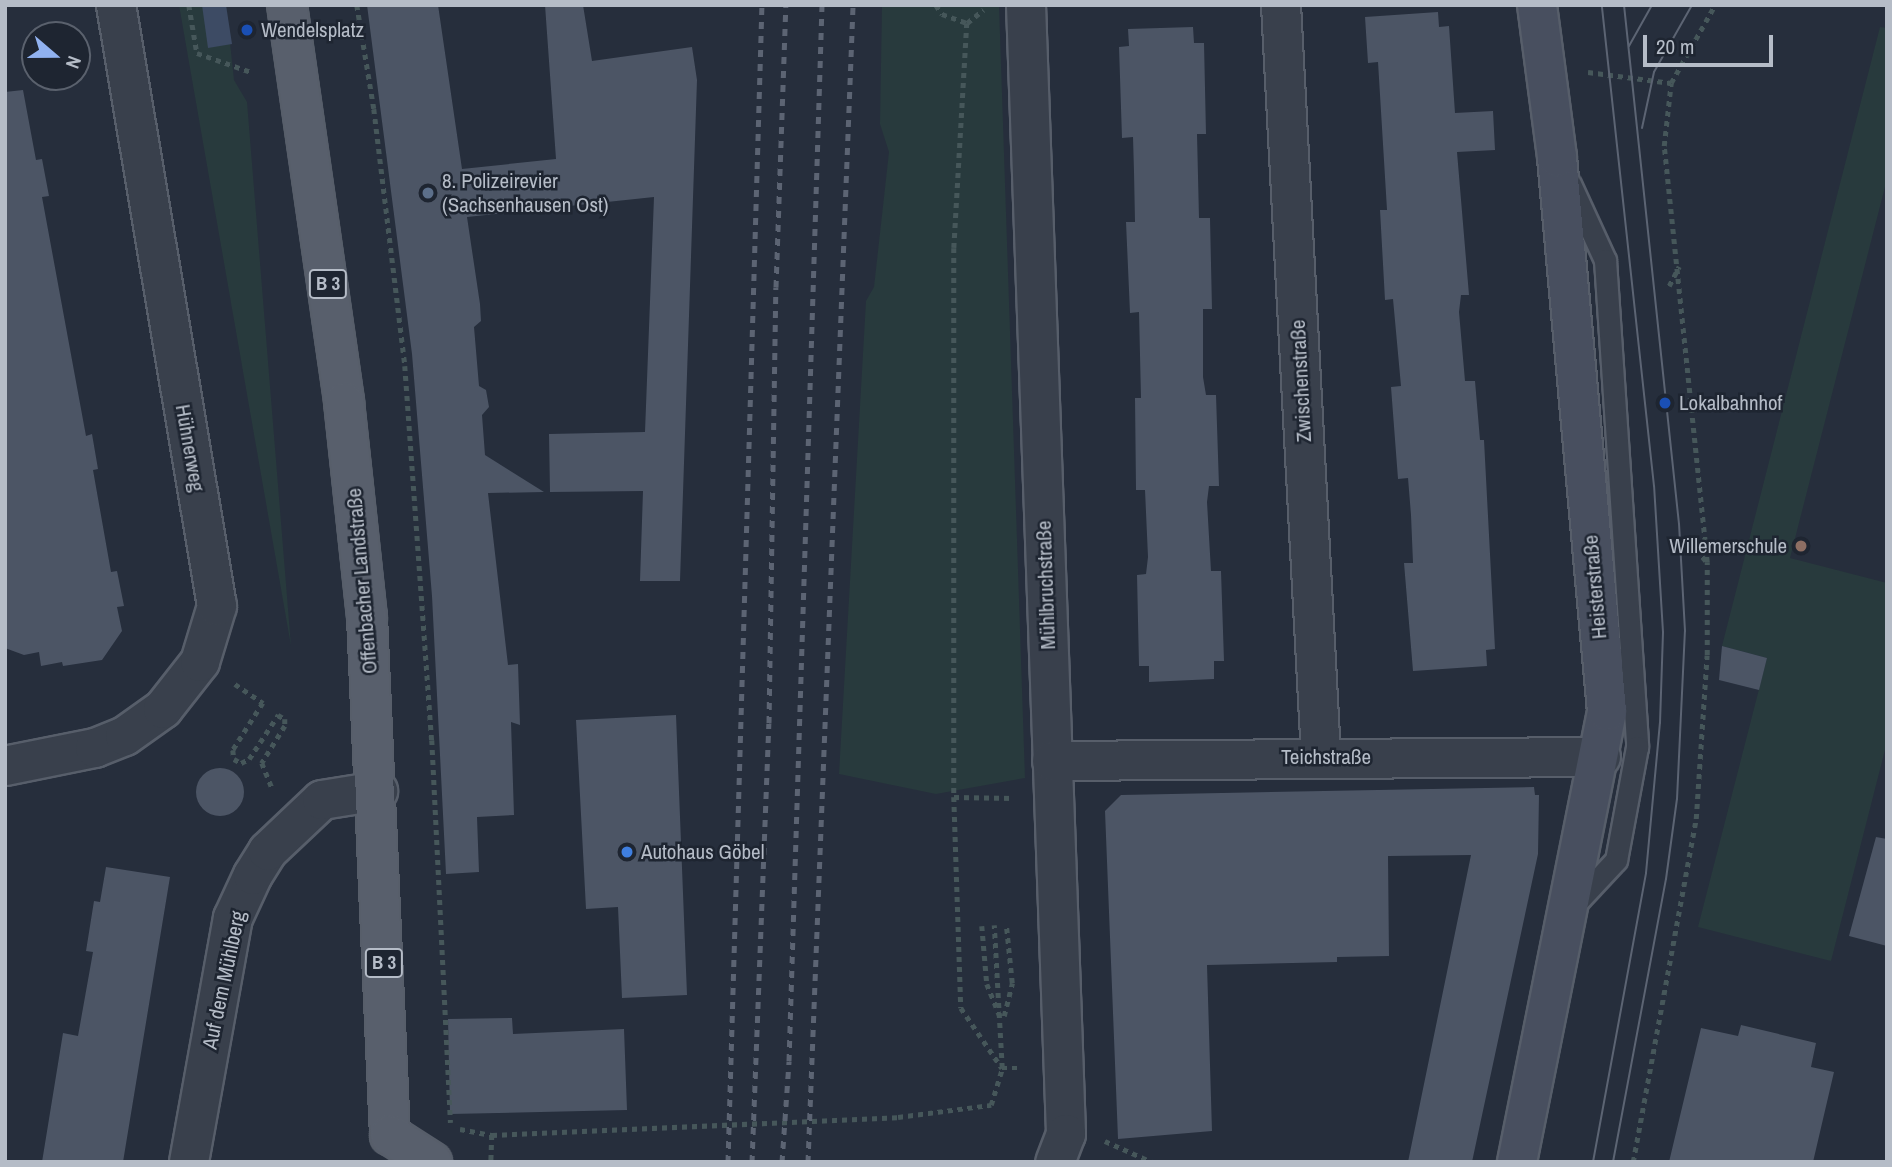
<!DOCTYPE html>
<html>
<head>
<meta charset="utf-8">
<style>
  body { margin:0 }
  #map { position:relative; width:1892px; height:1167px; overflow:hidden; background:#262e3c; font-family:"Archivo Narrow",sans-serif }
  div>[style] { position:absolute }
  .green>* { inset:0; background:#283a3d }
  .water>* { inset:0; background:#3d4b64 }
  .building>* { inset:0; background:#4c5565 }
  .round { border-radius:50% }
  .path>* { height:4.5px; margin-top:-2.25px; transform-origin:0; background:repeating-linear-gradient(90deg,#46575a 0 5px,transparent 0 10px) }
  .roads { filter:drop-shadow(2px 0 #575e6a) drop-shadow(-2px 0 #575e6a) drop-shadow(0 2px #575e6a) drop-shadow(0 -2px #575e6a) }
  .lane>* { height:21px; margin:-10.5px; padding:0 10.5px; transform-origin:10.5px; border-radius:10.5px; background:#39404c }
  .street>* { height:38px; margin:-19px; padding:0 19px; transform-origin:19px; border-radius:19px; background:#39404c }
  .secondary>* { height:38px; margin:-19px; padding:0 19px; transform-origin:19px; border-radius:19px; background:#484f5f }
  .primary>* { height:38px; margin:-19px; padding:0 19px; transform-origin:19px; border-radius:19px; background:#585f6c }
  .tram>* { height:2px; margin:-1px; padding:0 1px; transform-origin:1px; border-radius:1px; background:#5c6473 }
  .rail>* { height:5px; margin-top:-2.5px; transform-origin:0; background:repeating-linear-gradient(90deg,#5c6473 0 7px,transparent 0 14px) }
  .dots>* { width:19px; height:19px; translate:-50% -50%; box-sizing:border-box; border:4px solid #1e2531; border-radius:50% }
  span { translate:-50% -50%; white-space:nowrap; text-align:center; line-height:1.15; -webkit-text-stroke:5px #1e2531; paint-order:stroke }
  .shield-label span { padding:2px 5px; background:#1e2531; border:2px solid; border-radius:5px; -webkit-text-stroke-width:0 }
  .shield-label { font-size:19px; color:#b5bcc7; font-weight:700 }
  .poi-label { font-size:21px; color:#b5bcc7 }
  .left { translate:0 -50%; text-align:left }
  .right { translate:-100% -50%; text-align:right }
  .street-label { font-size:21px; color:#b5bcc7 }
  .frame { position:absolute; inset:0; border:7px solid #b5bcc7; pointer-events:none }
  .north { position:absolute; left:21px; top:21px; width:70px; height:70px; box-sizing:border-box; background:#1e2531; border:2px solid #5a616d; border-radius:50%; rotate:110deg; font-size:19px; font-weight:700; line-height:28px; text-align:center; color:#b5bcc7 }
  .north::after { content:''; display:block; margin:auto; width:24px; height:32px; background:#91b2f0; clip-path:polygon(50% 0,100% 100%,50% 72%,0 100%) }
  .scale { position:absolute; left:1643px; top:35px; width:130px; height:32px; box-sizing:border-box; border:4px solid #b5bcc7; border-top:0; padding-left:9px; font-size:21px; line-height:24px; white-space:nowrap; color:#b5bcc7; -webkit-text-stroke:5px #1e2531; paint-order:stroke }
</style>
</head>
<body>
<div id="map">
  <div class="green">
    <div style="clip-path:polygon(179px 5px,226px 5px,234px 80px,247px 102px,291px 646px)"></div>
    <div style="clip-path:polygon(882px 5px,999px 5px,1025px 778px,936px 794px,839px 774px,866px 301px,874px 287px,889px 152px,880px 124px)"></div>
    <div style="clip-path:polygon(1880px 27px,1887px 28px,1887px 179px,1790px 558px,1887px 583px,1887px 742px,1831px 961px,1698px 927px,1767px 658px,1722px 646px)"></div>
  </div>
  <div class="water">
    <div style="clip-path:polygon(202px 5px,226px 5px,232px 44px,208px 48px)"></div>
  </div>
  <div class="building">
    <div style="clip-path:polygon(367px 5px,438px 5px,462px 169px,556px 159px,545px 5px,583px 5px,592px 61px,692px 47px,697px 80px,680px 581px,640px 581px,643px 491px,550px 492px,549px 434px,645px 432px,654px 197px,467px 217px,480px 304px,481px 321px,474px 327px,479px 386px,486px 390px,489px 407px,482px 415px,485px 455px,544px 492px,488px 493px,508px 665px,518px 664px,520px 725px,511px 722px,514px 815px,477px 817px,479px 872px,446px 874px,432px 596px,412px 354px)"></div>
    <div style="clip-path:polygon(1438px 12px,1439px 27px,1449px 26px,1455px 113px,1493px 111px,1495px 150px,1457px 152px,1469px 295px,1461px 295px,1459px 312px,1465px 381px,1475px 381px,1480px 440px,1484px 440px,1495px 649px,1486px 650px,1487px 666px,1413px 671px,1404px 563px,1413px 563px,1411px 515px,1408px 478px,1398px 479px,1391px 387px,1401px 386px,1393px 299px,1385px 300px,1380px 210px,1387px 210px,1378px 62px,1368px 63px,1365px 17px)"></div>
    <div style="clip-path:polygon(1193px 27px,1194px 43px,1204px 43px,1206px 134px,1197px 134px,1199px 218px,1210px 218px,1212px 309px,1203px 309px,1203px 377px,1206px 395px,1216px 395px,1219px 486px,1209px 486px,1207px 502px,1211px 571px,1221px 571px,1224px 661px,1214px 661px,1214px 679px,1149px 682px,1149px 666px,1139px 666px,1137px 575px,1146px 574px,1148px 557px,1145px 490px,1136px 490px,1135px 398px,1141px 398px,1139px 312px,1130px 313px,1126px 222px,1135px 222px,1134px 172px,1133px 137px,1122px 138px,1119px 47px,1129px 46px,1128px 29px)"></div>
    <div style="clip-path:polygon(23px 90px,36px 160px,42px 159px,49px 196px,42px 197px,86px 436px,92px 434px,98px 469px,93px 470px,111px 572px,117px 571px,124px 606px,117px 607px,122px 631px,102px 660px,63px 666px,62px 662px,41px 666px,39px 652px,24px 655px,5px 648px,5px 92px)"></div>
    <div style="clip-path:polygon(1722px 646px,1767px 658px,1759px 690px,1719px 680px)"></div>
    <div style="clip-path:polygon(676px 715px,687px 995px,622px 998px,618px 907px,586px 909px,576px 720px)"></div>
    <div class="round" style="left:196px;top:768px;width:48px;height:48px"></div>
    <div style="clip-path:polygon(1534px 787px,1535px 795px,1539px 795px,1538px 854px,1472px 1162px,1408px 1162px,1471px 855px,1388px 856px,1389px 956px,1337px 957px,1337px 962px,1207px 965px,1212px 1131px,1118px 1139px,1105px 811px,1121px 795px)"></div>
    <div style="clip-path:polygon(1876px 837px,1887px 839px,1887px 946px,1849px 936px)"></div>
    <div style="clip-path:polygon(106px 867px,170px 877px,123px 1162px,42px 1162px,63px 1033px,78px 1036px,93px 952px,86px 951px,94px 901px,100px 902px)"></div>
    <div style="clip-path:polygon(512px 1018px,513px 1034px,624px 1029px,627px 1110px,450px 1114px,448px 1019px)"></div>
    <div style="clip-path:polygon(1741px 1025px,1816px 1043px,1811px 1067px,1834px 1072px,1813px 1162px,1669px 1162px,1701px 1028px,1738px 1036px)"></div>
  </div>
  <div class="path">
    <div style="left:189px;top:5px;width:49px;rotate:80.5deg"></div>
    <div style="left:197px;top:53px;width:57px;rotate:19.4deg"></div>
    <div style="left:357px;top:5px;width:105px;rotate:80.7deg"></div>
    <div style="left:374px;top:109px;width:259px;rotate:83.1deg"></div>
    <div style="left:405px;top:366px;width:375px;rotate:85.9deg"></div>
    <div style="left:432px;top:740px;width:383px;rotate:87.2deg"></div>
    <div style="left:936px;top:5px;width:11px;rotate:56deg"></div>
    <div style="left:942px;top:14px;width:27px;rotate:20deg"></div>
    <div style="left:967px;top:23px;width:21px;rotate:-39deg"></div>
    <div style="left:967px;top:23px;width:225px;rotate:93.3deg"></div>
    <div style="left:954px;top:248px;width:549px;rotate:90deg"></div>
    <div style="left:954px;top:797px;width:60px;rotate:1deg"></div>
    <div style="left:1588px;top:72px;width:84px;rotate:7.5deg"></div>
    <div style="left:1669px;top:286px;width:22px;rotate:-63deg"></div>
    <div style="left:1696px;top:549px;width:17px;rotate:50deg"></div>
    <div style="left:235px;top:684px;width:34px;rotate:34deg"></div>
    <div style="left:263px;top:703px;width:56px;rotate:122.6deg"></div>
    <div style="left:233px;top:750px;width:9px;rotate:84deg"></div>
    <div style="left:234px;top:759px;width:8px;rotate:30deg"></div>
    <div style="left:241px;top:763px;width:9px;rotate:-27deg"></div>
    <div style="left:249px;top:759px;width:53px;rotate:-56.6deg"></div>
    <div style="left:278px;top:715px;width:8px;rotate:30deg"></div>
    <div style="left:285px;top:719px;width:7px;rotate:90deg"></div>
    <div style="left:285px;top:726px;width:44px;rotate:121.9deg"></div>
    <div style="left:262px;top:763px;width:29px;rotate:68deg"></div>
    <div style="left:954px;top:797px;width:211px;rotate:88.1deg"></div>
    <div style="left:961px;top:1008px;width:73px;rotate:55.7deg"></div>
    <div style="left:1002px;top:1068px;width:20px"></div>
    <div style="left:982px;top:926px;width:58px;rotate:85.1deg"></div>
    <div style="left:987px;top:984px;width:37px;rotate:68deg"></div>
    <div style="left:1004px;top:1016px;width:34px;rotate:-76deg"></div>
    <div style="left:1012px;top:983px;width:59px;rotate:-95.8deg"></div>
    <div style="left:460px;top:1129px;width:33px;rotate:11deg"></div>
    <div style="left:492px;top:1135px;width:27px;rotate:92deg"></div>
    <div style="left:492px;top:1135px;width:406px;rotate:-2.5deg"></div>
    <div style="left:898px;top:1117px;width:94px;rotate:-7.4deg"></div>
    <div style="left:991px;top:1105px;width:39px;rotate:-73deg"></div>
    <div style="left:1002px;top:1068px;width:143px;rotate:-93.2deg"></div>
    <div style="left:1105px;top:1141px;width:51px;rotate:24.1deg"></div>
    <div style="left:1633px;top:1162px;width:349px;rotate:-79.6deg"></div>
    <div style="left:1696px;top:819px;width:164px;rotate:-86.2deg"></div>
    <div style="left:1707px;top:655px;width:93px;rotate:-90deg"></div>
    <div style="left:1707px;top:562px;width:418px;rotate:-95.9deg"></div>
    <div style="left:1664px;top:146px;width:63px;rotate:-83.7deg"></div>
    <div style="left:1671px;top:83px;width:90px;rotate:-60.6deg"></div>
  </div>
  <div class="roads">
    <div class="lane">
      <div style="left:1570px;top:184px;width:84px;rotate:65.3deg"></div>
      <div style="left:1605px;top:260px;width:488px;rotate:86.2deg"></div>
      <div style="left:1637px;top:747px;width:115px;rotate:100.5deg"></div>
      <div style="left:1616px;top:860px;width:62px;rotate:133deg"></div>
    </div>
    <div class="street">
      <div style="left:1026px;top:5px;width:1130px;rotate:87.97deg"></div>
      <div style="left:1066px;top:1134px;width:30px;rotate:111deg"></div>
      <div style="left:1281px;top:5px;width:752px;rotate:86.95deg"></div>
      <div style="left:1052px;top:761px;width:549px;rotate:-0.42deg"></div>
      <div style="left:5px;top:766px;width:92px;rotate:-11.3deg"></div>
      <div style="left:95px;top:748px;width:32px;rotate:-22deg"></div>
      <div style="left:125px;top:736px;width:47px;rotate:-35.4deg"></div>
      <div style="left:163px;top:709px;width:60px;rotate:-51.8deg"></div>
      <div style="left:200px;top:662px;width:59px;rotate:-73.1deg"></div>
      <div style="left:217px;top:606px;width:609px;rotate:-99.54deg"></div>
      <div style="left:189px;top:1162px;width:248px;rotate:-79.8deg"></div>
      <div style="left:233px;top:918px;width:47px;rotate:-65.1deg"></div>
      <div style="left:253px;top:875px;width:28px;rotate:-58deg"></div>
      <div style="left:268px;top:851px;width:74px;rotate:-43.4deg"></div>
      <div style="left:322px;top:800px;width:57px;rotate:-9.1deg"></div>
    </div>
    <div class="secondary">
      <div style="left:1517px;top:1162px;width:460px;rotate:-78.7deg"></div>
      <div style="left:1607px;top:711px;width:556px;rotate:-95.16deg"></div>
      <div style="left:1557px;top:157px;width:153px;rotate:-97.5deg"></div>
    </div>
    <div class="primary">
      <div style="left:287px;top:5px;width:401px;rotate:81.8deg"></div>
      <div style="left:344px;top:402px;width:216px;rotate:83.9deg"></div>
      <div style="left:367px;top:617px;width:519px;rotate:87.46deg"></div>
      <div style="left:390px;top:1135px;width:50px;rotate:32.7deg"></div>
    </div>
  </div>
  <div class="tram">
    <div style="left:1629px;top:46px;width:47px;rotate:-60.7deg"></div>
    <div style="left:1642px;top:128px;width:57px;rotate:-77.9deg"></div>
    <div style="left:1654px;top:72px;width:77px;rotate:-60.4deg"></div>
    <div style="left:1593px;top:1162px;width:294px;rotate:-79.6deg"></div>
    <div style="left:1646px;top:873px;width:151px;rotate:-84.7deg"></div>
    <div style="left:1660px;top:723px;width:91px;rotate:-88.1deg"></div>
    <div style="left:1663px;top:632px;width:146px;rotate:-93.5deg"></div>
    <div style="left:1654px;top:486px;width:484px;rotate:-96.2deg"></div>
    <div style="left:1613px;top:1162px;width:288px;rotate:-79.4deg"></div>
    <div style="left:1666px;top:879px;width:81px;rotate:-82.2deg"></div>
    <div style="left:1677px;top:799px;width:168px;rotate:-87.3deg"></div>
    <div style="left:1685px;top:631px;width:107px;rotate:-93.2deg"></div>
    <div style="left:1679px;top:524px;width:522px;rotate:-96.05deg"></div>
  </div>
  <div class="rail">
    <div style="left:728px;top:1162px;width:1157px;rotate:-88.32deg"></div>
    <div style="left:752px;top:1162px;width:439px;rotate:-87.8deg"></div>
    <div style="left:769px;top:723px;width:436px;rotate:-89.1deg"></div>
    <div style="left:776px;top:287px;width:282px;rotate:-88deg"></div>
    <div style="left:782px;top:1162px;width:101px;rotate:-86deg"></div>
    <div style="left:789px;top:1061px;width:1057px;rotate:-88.21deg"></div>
    <div style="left:808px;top:1162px;width:1158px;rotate:-87.77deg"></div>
  </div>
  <div class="dots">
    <div style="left:247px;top:30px;background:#1a4fb4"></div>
    <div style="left:428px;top:193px;background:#5c6f8a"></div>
    <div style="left:1665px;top:403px;background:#1a4fb4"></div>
    <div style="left:1801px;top:546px;background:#8d6e63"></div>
    <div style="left:627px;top:852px;background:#3f7fe0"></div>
  </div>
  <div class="shield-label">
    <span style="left:328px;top:284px">B 3</span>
    <span style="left:384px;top:963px">B 3</span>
  </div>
  <div class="poi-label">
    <span class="left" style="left:261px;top:30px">Wendelsplatz</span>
    <span class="left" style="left:442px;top:193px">8. Polizeirevier<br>(Sachsenhausen Ost)</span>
    <span class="left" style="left:1679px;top:403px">Lokalbahnhof</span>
    <span class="right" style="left:1787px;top:546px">Willemerschule</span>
    <span class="left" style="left:641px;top:852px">Autohaus Göbel</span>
  </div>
  <div class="street-label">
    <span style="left:1301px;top:381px;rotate:-93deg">Zwischenstraße</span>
    <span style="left:190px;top:448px;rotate:80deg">Hühnerweg</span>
    <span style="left:362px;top:581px;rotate:-95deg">Offenbacher Landstraße</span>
    <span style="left:1046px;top:585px;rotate:-92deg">Mühlbruchstraße</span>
    <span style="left:1595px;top:587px;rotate:-95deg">Heisterstraße</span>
    <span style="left:1326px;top:757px">Teichstraße</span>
    <span style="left:224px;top:980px;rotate:-78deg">Auf dem Mühlberg</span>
  </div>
  <div class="frame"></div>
  <div class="north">N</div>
  <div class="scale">20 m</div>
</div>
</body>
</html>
